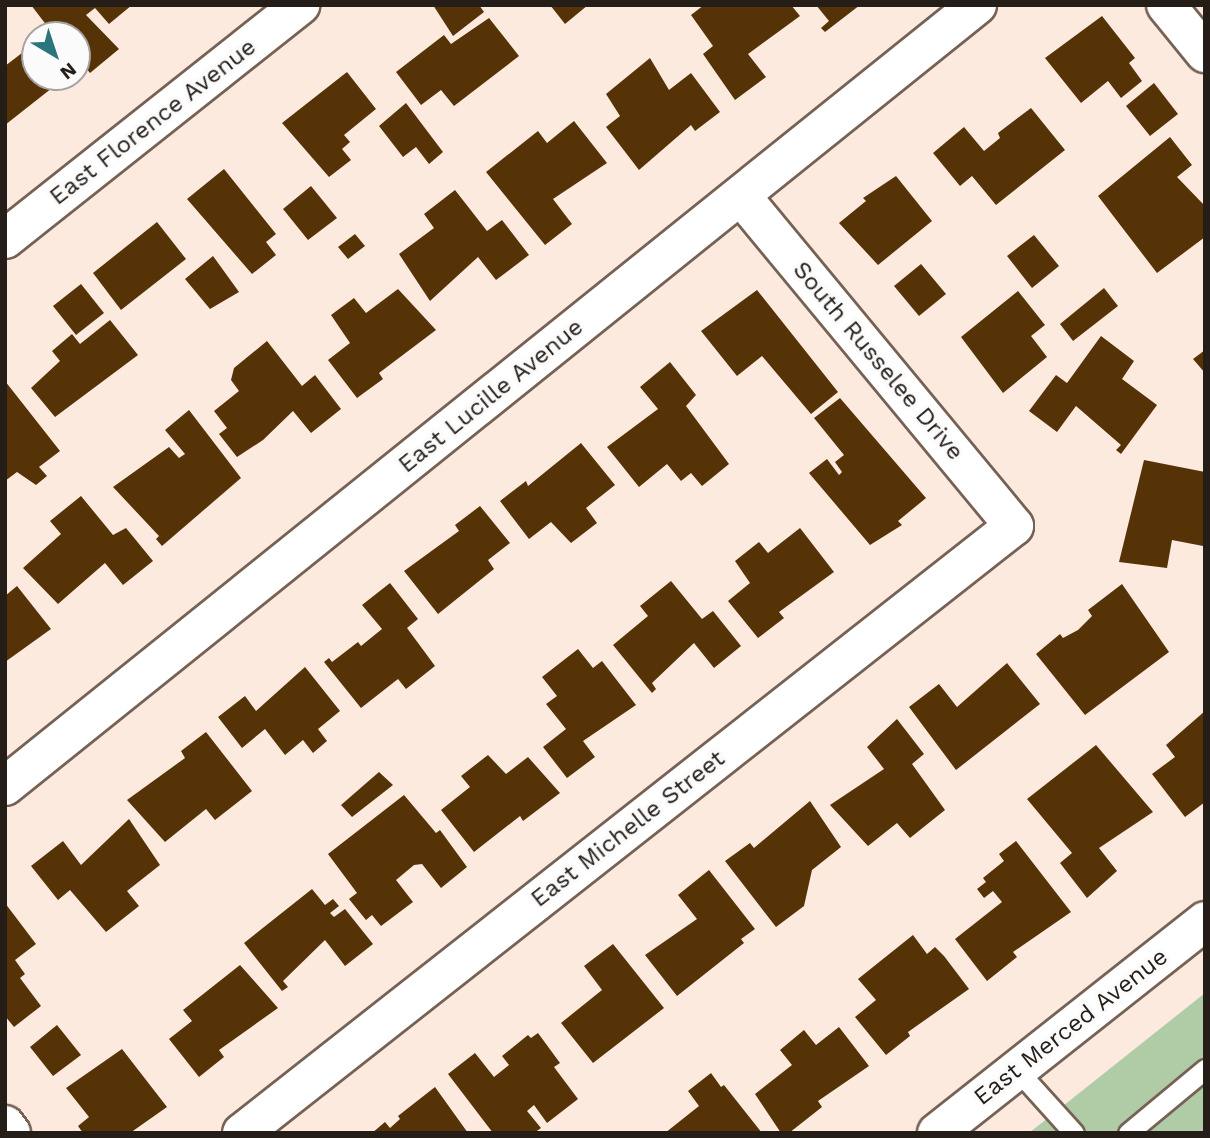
<!DOCTYPE html>
<html>
<head>
<meta charset="utf-8">
<style>
  body { margin:0 }
  #map { position:relative; width:1210px; height:1138px; overflow:hidden; background:#fdeade; font-family:"Work Sans",sans-serif }
  div>[style] { position:absolute }
  .green>* { inset:0; background:#b0cca7 }
  .building>* { inset:0; background:#563207 }
  .roads { filter:drop-shadow(2px 0 #766255) drop-shadow(-2px 0 #766255) drop-shadow(0 2px #766255) drop-shadow(0 -2px #766255) }
  .service>* { height:19px; margin:-9.5px; padding:0 9.5px; transform-origin:9.5px; border-radius:9.5px; background:#fff }
  .minor>* { height:38px; margin:-19px; padding:0 19px; transform-origin:19px; border-radius:19px; background:#fff }
  .tertiary>* { height:38px; margin:-19px; padding:0 19px; transform-origin:19px; border-radius:19px; background:#fff }
  span { translate:-50% -50%; white-space:nowrap; text-align:center; line-height:1.15; -webkit-text-stroke:7px #fbfbfb; paint-order:stroke }
  .street-label { font-size:24px; color:#251d18 }
  .frame { position:absolute; inset:0; border:7px solid #251d18; pointer-events:none }
  .north { position:absolute; left:21px; top:21px; width:70px; height:70px; box-sizing:border-box; background:#fbfbfb; border:2px solid #a5a2a0; border-radius:50%; rotate:141deg; font-size:19px; font-weight:700; line-height:28px; text-align:center; color:#251d18 }
  .north::after { content:''; display:block; margin:auto; width:24px; height:32px; background:#2c757c; clip-path:polygon(50% 0,100% 100%,50% 72%,0 100%) }
</style>
</head>
<body>
<div id="map">
  <div class="green">
    <div style="clip-path:polygon(1205px 993px,1205px 1133px,1029px 1133px)"></div>
  </div>
  <div class="building">
    <div style="clip-path:polygon(31px 5px,132px 5px,109px 24px,95px 8px,86px 15px,119px 49px,90px 73px,77px 57px,77px 35px,54px 35px)"></div>
    <div style="clip-path:polygon(433px 5px,479px 5px,484px 12px,453px 36px)"></div>
    <div style="clip-path:polygon(550px 5px,588px 5px,565px 24px)"></div>
    <div style="clip-path:polygon(704px 5px,791px 5px,800px 16px,748px 54px,766px 77px,735px 100px,703px 54px,713px 46px,691px 15px)"></div>
    <div style="clip-path:polygon(816px 5px,860px 5px,825px 32px,821px 28px,829px 21px)"></div>
    <div style="clip-path:polygon(1102px 16px,1135px 58px,1129px 63px,1142px 81px,1121px 98px,1108px 81px,1081px 103px,1045px 58px)"></div>
    <div style="clip-path:polygon(489px 18px,519px 56px,454px 106px,441px 90px,421px 105px,396px 72px,444px 35px,451px 44px)"></div>
    <div style="clip-path:polygon(35px 43px,35px 77px,66px 77px,5px 125px,5px 66px)"></div>
    <div style="clip-path:polygon(650px 58px,669px 90px,691px 73px,720px 112px,695px 131px,691px 125px,639px 170px,606px 127px,620px 116px,606px 94px)"></div>
    <div style="clip-path:polygon(347px 72px,376px 109px,344px 135px,350px 142px,342px 149px,351px 160px,329px 177px,282px 123px)"></div>
    <div style="clip-path:polygon(1154px 83px,1178px 114px,1150px 136px,1126px 106px)"></div>
    <div style="clip-path:polygon(406px 103px,443px 152px,429px 164px,416px 147px,403px 157px,379px 126px)"></div>
    <div style="clip-path:polygon(1031px 108px,1065px 150px,996px 205px,972px 176px,960px 186px,933px 153px,964px 127px,984px 151px,1000px 138px,998px 133px)"></div>
    <div style="clip-path:polygon(574px 121px,607px 163px,553px 199px,572px 224px,545px 245px,486px 172px,538px 131px,547px 143px)"></div>
    <div style="clip-path:polygon(1170px 137px,1192px 165px,1177px 177px,1205px 206px,1205px 237px,1157px 273px,1098px 196px)"></div>
    <div style="clip-path:polygon(224px 169px,276px 234px,266px 242px,276px 255px,252px 274px,187px 199px)"></div>
    <div style="clip-path:polygon(896px 176px,932px 221px,878px 265px,839px 223px,866px 201px,863px 198px)"></div>
    <div style="clip-path:polygon(311px 186px,337px 218px,308px 240px,283px 209px)"></div>
    <div style="clip-path:polygon(455px 190px,487px 231px,502px 220px,529px 255px,496px 280px,478px 257px,430px 301px,399px 254px,434px 228px,424px 214px)"></div>
    <div style="clip-path:polygon(157px 222px,186px 259px,121px 310px,93px 273px)"></div>
    <div style="clip-path:polygon(355px 234px,365px 246px,348px 259px,338px 247px)"></div>
    <div style="clip-path:polygon(1034px 235px,1059px 266px,1032px 288px,1007px 256px)"></div>
    <div style="clip-path:polygon(213px 256px,239px 292px,210px 309px,185px 279px)"></div>
    <div style="clip-path:polygon(921px 264px,946px 294px,919px 316px,894px 286px)"></div>
    <div style="clip-path:polygon(81px 284px,104px 313px,76px 335px,53px 306px)"></div>
    <div style="clip-path:polygon(1104px 288px,1118px 306px,1073px 341px,1060px 324px)"></div>
    <div style="clip-path:polygon(398px 289px,436px 330px,379px 373px,383px 379px,357px 398px,328px 360px,350px 343px,331px 315px,354px 298px,366px 313px)"></div>
    <div style="clip-path:polygon(757px 290px,838px 392px,811px 414px,762px 356px,737px 376px,701px 331px)"></div>
    <div style="clip-path:polygon(1018px 291px,1045px 325px,1031px 336px,1047px 357px,1003px 393px,961px 337px)"></div>
    <div style="clip-path:polygon(110px 320px,138px 355px,55px 417px,31px 388px,60px 361px,52px 351px,72px 334px,80px 344px)"></div>
    <div style="clip-path:polygon(1101px 336px,1134px 361px,1122px 379px,1157px 405px,1121px 454px,1116px 450px,1121px 445px,1076px 406px,1057px 432px,1029px 411px,1056px 375px,1067px 383px)"></div>
    <div style="clip-path:polygon(267px 341px,302px 386px,315px 375px,341px 409px,311px 433px,293px 411px,263px 440px,237px 457px,219px 434px,227px 428px,214px 411px,239px 391px,231px 380px,234px 368px)"></div>
    <div style="clip-path:polygon(1205px 350px,1205px 373px,1193px 359px)"></div>
    <div style="clip-path:polygon(670px 362px,696px 395px,686px 406px,729px 464px,702px 486px,691px 473px,681px 481px,667px 464px,639px 487px,607px 447px,658px 409px,640px 387px)"></div>
    <div style="clip-path:polygon(5px 381px,60px 451px,39px 467px,47px 476px,36px 485px,17px 472px,5px 481px)"></div>
    <div style="clip-path:polygon(840px 398px,926px 498px,898px 521px,902px 525px,870px 545px,809px 473px,827px 459px,839px 475px,842px 472px,835px 462px,844px 455px,814px 418px)"></div>
    <div style="clip-path:polygon(189px 410px,241px 478px,162px 546px,156px 539px,159px 536px,113px 487px,169px 447px,179px 458px,185px 454px,165px 430px)"></div>
    <div style="clip-path:polygon(581px 443px,615px 485px,586px 508px,597px 523px,571px 543px,551px 522px,529px 539px,500px 501px,526px 481px,528px 486px)"></div>
    <div style="clip-path:polygon(1144px 460px,1205px 472px,1203px 546px,1172px 540px,1167px 568px,1119px 562px)"></div>
    <div style="clip-path:polygon(81px 496px,113px 535px,126px 528px,153px 561px,123px 585px,105px 563px,58px 604px,23px 568px,61px 534px,50px 521px)"></div>
    <div style="clip-path:polygon(480px 506px,510px 543px,488px 560px,494px 569px,438px 614px,404px 571px,459px 531px,455px 525px)"></div>
    <div style="clip-path:polygon(800px 528px,834px 572px,779px 612px,784px 618px,758px 638px,728px 601px,750px 583px,735px 561px,759px 542px,768px 553px)"></div>
    <div style="clip-path:polygon(671px 581px,702px 619px,713px 611px,741px 646px,714px 668px,694px 643px,652px 683px,656px 689px,652px 693px,613px 645px,648px 616px,640px 606px)"></div>
    <div style="clip-path:polygon(390px 583px,418px 619px,407px 628px,435px 666px,406px 689px,398px 679px,361px 708px,324px 662px,329px 658px,332px 662px,358px 642px,361px 646px,382px 629px,362px 605px)"></div>
    <div style="clip-path:polygon(1122px 584px,1169px 652px,1085px 715px,1036px 654px,1060px 634px,1063px 638px,1078px 630px,1092px 616px,1088px 610px)"></div>
    <div style="clip-path:polygon(17px 586px,51px 629px,5px 662px,5px 596px)"></div>
    <div style="clip-path:polygon(578px 649px,593px 668px,602px 661px,636px 705px,583px 741px,595px 757px,567px 778px,543px 747px,566px 729px,546px 704px,557px 696px,542px 677px)"></div>
    <div style="clip-path:polygon(1007px 663px,1040px 704px,956px 770px,909px 707px,939px 684px,957px 707px)"></div>
    <div style="clip-path:polygon(305px 667px,340px 711px,318px 729px,327px 741px,313px 753px,303px 740px,285px 755px,265px 729px,242px 748px,218px 717px,245px 696px,256px 711px)"></div>
    <div style="clip-path:polygon(1205px 711px,1205px 802px,1185px 817px,1152px 774px,1175px 757px,1166px 745px)"></div>
    <div style="clip-path:polygon(897px 719px,924px 754px,912px 764px,945px 810px,910px 838px,897px 823px,868px 846px,830px 805px,884px 769px,867px 747px)"></div>
    <div style="clip-path:polygon(206px 732px,252px 791px,215px 820px,206px 809px,165px 842px,127px 800px,185px 758px,181px 751px)"></div>
    <div style="clip-path:polygon(1096px 745px,1153px 812px,1099px 848px,1117px 871px,1087px 898px,1060px 863px,1072px 853px,1027px 799px)"></div>
    <div style="clip-path:polygon(488px 755px,506px 774px,528px 757px,560px 793px,523px 821px,520px 816px,474px 852px,441px 810px,470px 787px,461px 776px)"></div>
    <div style="clip-path:polygon(379px 772px,393px 785px,352px 817px,341px 805px)"></div>
    <div style="clip-path:polygon(404px 795px,436px 833px,440px 830px,467px 867px,441px 888px,422px 864px,414px 865px,396px 880px,413px 902px,381px 926px,372px 915px,366px 920px,349px 899px,357px 893px,328px 854px)"></div>
    <div style="clip-path:polygon(810px 801px,841px 847px,812px 870px,804px 906px,776px 927px,725px 861px,750px 843px,754px 848px)"></div>
    <div style="clip-path:polygon(129px 819px,160px 865px,127px 891px,139px 906px,106px 932px,70px 890px,58px 900px,31px 866px,63px 841px,81px 865px)"></div>
    <div style="clip-path:polygon(1016px 841px,1071px 912px,1013px 952px,1017px 957px,987px 981px,955px 939px,1002px 902px,993px 891px,984px 898px,977px 889px,986px 882px,983px 878px,1004px 861px,999px 854px)"></div>
    <div style="clip-path:polygon(709px 870px,755px 929px,741px 939px,744px 943px,677px 996px,645px 955px,697px 919px,678px 895px)"></div>
    <div style="clip-path:polygon(312px 889px,325px 905px,333px 899px,339px 906px,330px 913px,334px 917px,345px 909px,373px 944px,345px 966px,325px 940px,283px 981px,288px 987px,282px 991px,244px 943px)"></div>
    <div style="clip-path:polygon(5px 903px,36px 944px,15px 960px,25px 974px,20px 978px,41px 1006px,14px 1027px,5px 1016px)"></div>
    <div style="clip-path:polygon(913px 935px,927px 954px,935px 947px,944px 956px,969px 989px,908px 1032px,910px 1036px,886px 1055px,855px 1017px,876px 1000px,858px 979px)"></div>
    <div style="clip-path:polygon(613px 944px,664px 1008px,593px 1063px,561px 1023px,602px 990px,584px 966px)"></div>
    <div style="clip-path:polygon(240px 965px,278px 1008px,219px 1050px,224px 1057px,199px 1077px,169px 1039px,192px 1021px,183px 1010px)"></div>
    <div style="clip-path:polygon(57px 1025px,81px 1055px,53px 1076px,30px 1047px)"></div>
    <div style="clip-path:polygon(839px 1027px,869px 1066px,818px 1101px,822px 1107px,789px 1133px,781px 1133px,755px 1094px,792px 1065px,780px 1050px,804px 1030px,816px 1045px)"></div>
    <div style="clip-path:polygon(538px 1033px,560px 1063px,554px 1067px,578px 1099px,547px 1123px,534px 1105px,527px 1111px,541px 1128px,534px 1133px,493px 1133px,448px 1074px,475px 1053px,494px 1077px,509px 1065px,502px 1056px,528px 1035px,531px 1038px)"></div>
    <div style="clip-path:polygon(122px 1049px,167px 1107px,130px 1133px,83px 1133px,78px 1126px,89px 1117px,66px 1088px)"></div>
    <div style="clip-path:polygon(711px 1073px,721px 1087px,724px 1085px,762px 1133px,665px 1133px,699px 1106px,688px 1091px)"></div>
    <div style="clip-path:polygon(435px 1087px,468px 1133px,372px 1133px,385px 1122px,390px 1128px,400px 1119px,398px 1116px)"></div>
  </div>
  <div class="roads">
    <div class="service">
      <div style="left:1017px;top:1070px;width:85px;rotate:47.9deg"></div>
      <div style="left:1128px;top:1133px;width:100px;rotate:-39.7deg"></div>
    </div>
    <div class="minor">
      <div style="left:5px;top:239px;width:377px;rotate:-38.4deg"></div>
      <div style="left:5px;top:786px;width:1247px;rotate:-38.78deg"></div>
      <div style="left:5px;top:1125px;width:10px;rotate:53deg"></div>
      <div style="left:242px;top:1133px;width:982px;rotate:-38.18deg"></div>
      <div style="left:1014px;top:526px;width:428px;rotate:-129.6deg"></div>
    </div>
    <div class="tertiary">
      <div style="left:1166px;top:5px;width:62px;rotate:50.9deg"></div>
      <div style="left:937px;top:1133px;width:342px;rotate:-38.3deg"></div>
    </div>
  </div>
  <div class="street-label">
    <span style="left:153px;top:122px;rotate:-38deg">East Florence Avenue</span>
    <span style="left:878px;top:361px;rotate:50deg">South Russelee Drive</span>
    <span style="left:491px;top:396px;rotate:-39deg">East Lucille Avenue</span>
    <span style="left:628px;top:829px;rotate:-38deg">East Michelle Street</span>
    <span style="left:1071px;top:1027px;rotate:-38deg">East Merced Avenue</span>
  </div>
  <div class="frame"></div>
  <div class="north">N</div>
</div>
</body>
</html>
